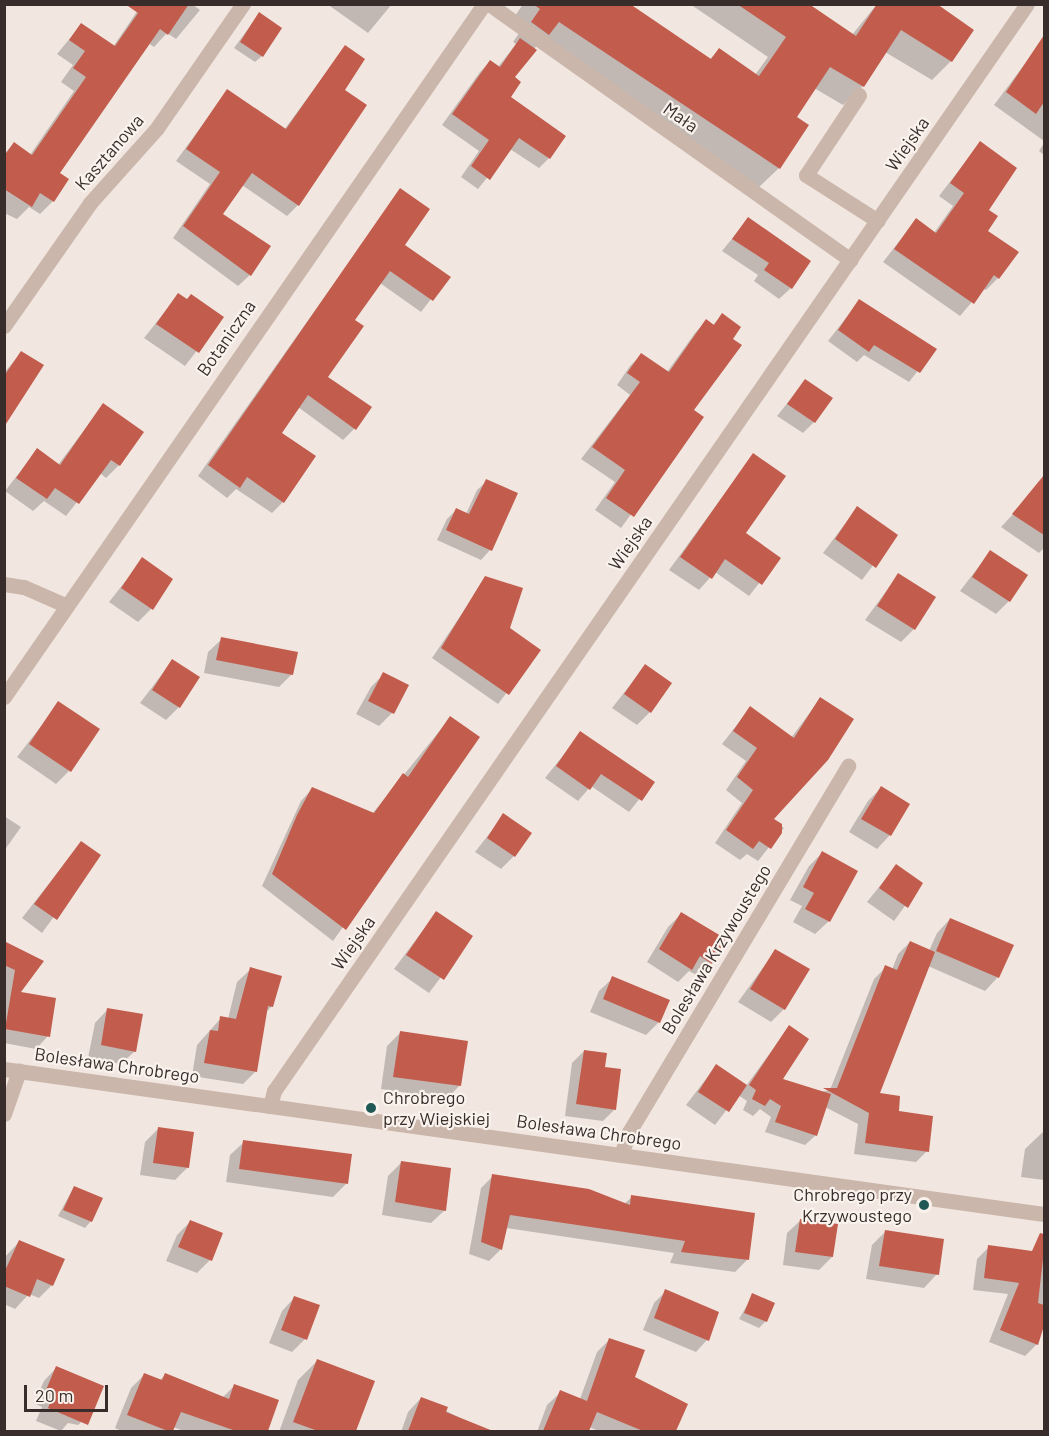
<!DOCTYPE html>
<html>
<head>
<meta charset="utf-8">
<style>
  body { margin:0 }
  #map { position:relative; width:1049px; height:1436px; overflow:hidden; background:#f2e7e0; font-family:Barlow,sans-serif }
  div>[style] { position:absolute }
  .shadow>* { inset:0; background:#0003 }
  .building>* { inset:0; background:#c25d4e }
  .service>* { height:15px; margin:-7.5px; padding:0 7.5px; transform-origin:7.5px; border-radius:7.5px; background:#cab6ab }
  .minor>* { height:15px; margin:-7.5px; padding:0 7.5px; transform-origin:7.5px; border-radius:7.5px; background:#cab6ab }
  .dots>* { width:16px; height:16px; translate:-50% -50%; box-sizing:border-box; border:3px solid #faf2ec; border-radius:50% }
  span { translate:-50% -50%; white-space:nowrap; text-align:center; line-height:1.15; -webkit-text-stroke:4.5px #faf2ec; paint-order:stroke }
  .street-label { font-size:18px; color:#382d2a }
  .poi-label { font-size:18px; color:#382d2a }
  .left { translate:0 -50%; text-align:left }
  .right { translate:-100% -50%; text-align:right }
  .frame { position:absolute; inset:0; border:6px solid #382d2a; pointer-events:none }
  .scale { position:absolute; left:24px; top:1385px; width:84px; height:27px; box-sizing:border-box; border:3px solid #382d2a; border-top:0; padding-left:8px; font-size:18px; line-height:21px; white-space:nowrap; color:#382d2a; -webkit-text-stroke:4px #faf2ec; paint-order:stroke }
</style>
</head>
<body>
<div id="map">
  <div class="shadow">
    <div style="clip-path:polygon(142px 4px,192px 4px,200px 10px,176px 39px,167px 33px,154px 47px,148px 43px,58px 173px,53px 201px,40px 214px,29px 207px,17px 219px,4px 213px,4px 154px,14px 144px,30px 155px,74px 91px,61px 82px,73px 65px,57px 54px,81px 25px,113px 47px)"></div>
    <div style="clip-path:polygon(327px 4px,392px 4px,368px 33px)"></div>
    <div style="clip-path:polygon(523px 4px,627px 4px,709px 60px,719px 50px,755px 75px,768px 57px,690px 4px,807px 4px,852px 35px,877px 4px,951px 61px,932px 80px,885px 52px,863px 86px,843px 105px,814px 88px,795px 117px,779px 168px,759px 187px,540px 41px,513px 78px,509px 97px,549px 158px,539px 168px,510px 149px,478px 189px,461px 177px,479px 151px,442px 125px,480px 72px,490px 62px,498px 67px,516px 44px,513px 42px,522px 29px,511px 22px)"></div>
    <div style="clip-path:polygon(259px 14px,262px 56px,255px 62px,234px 48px)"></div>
    <div style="clip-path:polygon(1039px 45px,1044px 49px,1044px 141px,994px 105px)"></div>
    <div style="clip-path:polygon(345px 47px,343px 90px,298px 205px,287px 216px,242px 185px,221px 214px,250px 275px,238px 286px,173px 238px,210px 184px,176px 161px,227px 91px,284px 130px)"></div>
    <div style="clip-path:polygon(980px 143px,986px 232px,998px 278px,986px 290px,983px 289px,960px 316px,883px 262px,916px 220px,934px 233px,953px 206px,939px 196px)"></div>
    <div style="clip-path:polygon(1044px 143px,1044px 155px,1039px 151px)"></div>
    <div style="clip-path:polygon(400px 190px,403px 245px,448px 277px,421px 312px,380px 283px,353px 320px,326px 377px,370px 407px,354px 429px,343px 440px,298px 407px,280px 433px,283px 502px,272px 513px,236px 489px,227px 498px,198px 476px)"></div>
    <div style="clip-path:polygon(748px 219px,791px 288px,779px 299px,754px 281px,758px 275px,722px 251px)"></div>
    <div style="clip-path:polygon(178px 295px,222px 318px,185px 366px,144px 338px)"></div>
    <div style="clip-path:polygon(859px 301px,935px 349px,909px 382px,864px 355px,857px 362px,828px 341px)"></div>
    <div style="clip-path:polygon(722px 315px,692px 410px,702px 417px,621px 528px,595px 510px,615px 482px,581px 459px,630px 395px,617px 385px,630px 366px,641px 355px,667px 372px,695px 333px,706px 321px,712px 326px)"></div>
    <div style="clip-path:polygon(21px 353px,4px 424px,4px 373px)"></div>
    <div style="clip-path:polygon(805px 381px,814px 422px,803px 433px,777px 416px)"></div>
    <div style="clip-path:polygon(103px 405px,119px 465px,106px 478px,100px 473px,66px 516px,44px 501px,33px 511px,5px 491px,37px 450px,58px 465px)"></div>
    <div style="clip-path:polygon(753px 455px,744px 534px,779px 558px,749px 596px,715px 572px,699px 590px,669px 570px)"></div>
    <div style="clip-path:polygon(487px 481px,490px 550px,481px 560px,437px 540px,447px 519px,457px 509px,466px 514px,477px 490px)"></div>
    <div style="clip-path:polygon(1041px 484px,1044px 486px,1044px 548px,1039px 553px,1001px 527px)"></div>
    <div style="clip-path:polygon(857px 508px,896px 535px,862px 580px,823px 553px)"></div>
    <div style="clip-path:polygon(990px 552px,1009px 601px,996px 614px,960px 591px)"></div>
    <div style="clip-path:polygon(143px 559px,151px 609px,138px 622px,109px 602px)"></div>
    <div style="clip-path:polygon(898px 575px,914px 629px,901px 642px,865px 620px)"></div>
    <div style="clip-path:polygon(486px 578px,508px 628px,539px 650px,498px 704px,432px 658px)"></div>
    <div style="clip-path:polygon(222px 639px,292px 674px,279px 687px,204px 673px,208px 652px)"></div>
    <div style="clip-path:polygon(172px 661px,179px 707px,166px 720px,140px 703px)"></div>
    <div style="clip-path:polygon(645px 666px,650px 712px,637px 725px,612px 708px)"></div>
    <div style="clip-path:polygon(384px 674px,392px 713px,379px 726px,356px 714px,371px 687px)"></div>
    <div style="clip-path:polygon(820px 699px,772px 819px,784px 828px,758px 861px,747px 854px,740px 860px,715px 843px,742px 803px,726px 790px,746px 761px,722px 744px,750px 708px,791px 738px)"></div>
    <div style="clip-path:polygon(59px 703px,69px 771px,56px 784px,17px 757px)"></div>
    <div style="clip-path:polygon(450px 718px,478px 737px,333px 941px,262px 886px,301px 801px,312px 789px,372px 814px)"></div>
    <div style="clip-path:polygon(581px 733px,653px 782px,629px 812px,591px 786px,578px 801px,545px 778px)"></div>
    <div style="clip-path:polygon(881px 788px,890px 835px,877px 849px,849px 832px,868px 801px)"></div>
    <div style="clip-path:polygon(504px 815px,514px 856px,501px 869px,475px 852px)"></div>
    <div style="clip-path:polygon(4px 816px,21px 827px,4px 851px)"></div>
    <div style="clip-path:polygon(81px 843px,99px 855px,42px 933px,22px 918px)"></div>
    <div style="clip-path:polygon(822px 853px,829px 921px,815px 934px,793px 922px,802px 906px,790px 900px,809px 866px)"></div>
    <div style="clip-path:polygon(896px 866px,921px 884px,894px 921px,867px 902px)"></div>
    <div style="clip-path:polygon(436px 913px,471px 937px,429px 993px,394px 969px)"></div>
    <div style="clip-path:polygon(681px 914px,711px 963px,698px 976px,689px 971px,678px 982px,647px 962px,668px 927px)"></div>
    <div style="clip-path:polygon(950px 919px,998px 977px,985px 991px,928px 966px,878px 1094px,927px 1151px,916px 1162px,854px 1154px,858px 1124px,825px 1107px,816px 1135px,805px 1145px,765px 1132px,771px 1117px,760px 1109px,753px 1116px,743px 1110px,747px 1101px,738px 1095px,715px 1125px,686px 1105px,716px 1066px,746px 1086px,789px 1027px,781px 1079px,821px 1092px,830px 1090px,874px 979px,886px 967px,892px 970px,898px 954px,910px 942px,929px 951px,937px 933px)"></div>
    <div style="clip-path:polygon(4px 943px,42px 961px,18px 993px,48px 1036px,36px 1049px,4px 1043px)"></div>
    <div style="clip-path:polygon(775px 951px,784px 1009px,771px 1022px,738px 1002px)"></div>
    <div style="clip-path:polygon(251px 969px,272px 1006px,265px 1013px,256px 1071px,243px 1084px,192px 1076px,197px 1045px,221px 1018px,228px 1019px,237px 982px)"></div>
    <div style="clip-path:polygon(613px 978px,659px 1022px,646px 1035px,590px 1012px,599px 991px)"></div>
    <div style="clip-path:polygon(108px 1009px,135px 1051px,121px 1064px,88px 1058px,95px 1023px)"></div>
    <div style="clip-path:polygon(400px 1033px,460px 1085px,447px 1099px,381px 1089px,387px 1046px)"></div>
    <div style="clip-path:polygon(584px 1051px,604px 1068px,615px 1109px,603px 1121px,565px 1116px,572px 1063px)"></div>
    <div style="clip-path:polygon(158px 1129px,188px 1167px,175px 1180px,140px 1175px,145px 1142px)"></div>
    <div style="clip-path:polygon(1044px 1131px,1044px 1180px,1021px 1177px,1025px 1149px)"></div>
    <div style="clip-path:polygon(244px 1142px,346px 1184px,333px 1197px,226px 1182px,230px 1155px)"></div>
    <div style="clip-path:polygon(401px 1163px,445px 1210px,431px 1223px,382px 1215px,388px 1176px)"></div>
    <div style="clip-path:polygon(493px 1176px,624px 1204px,632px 1197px,747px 1260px,735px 1272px,670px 1263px,674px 1253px,506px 1228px,501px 1249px,489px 1261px,469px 1254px,481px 1188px)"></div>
    <div style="clip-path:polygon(74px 1187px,91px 1221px,85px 1228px,58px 1216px)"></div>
    <div style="clip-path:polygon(801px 1220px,832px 1257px,819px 1270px,783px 1265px,787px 1233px)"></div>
    <div style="clip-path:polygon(190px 1222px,210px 1260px,197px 1273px,166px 1261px,177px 1235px)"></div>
    <div style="clip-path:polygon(885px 1232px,937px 1274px,924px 1288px,866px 1279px,872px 1245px)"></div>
    <div style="clip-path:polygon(19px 1242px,52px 1285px,39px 1298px,29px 1294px,15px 1309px,4px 1304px,4px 1258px)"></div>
    <div style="clip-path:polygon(989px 1247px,1044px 1254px,1044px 1321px,1037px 1344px,1025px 1356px,989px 1342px,1008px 1294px,973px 1290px,977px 1259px)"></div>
    <div style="clip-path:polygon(666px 1291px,707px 1340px,696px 1352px,643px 1330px,654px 1303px)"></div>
    <div style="clip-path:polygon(753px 1295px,766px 1321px,759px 1328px,739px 1319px)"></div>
    <div style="clip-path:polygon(295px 1297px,305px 1339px,292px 1352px,269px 1343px,282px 1311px)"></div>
    <div style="clip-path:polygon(610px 1339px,633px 1377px,686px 1404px,674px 1432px,601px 1432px,589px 1427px,587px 1432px,537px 1432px,547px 1405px,561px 1392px,580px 1399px,597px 1352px)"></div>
    <div style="clip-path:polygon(317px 1361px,373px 1382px,354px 1432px,279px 1432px,298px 1380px)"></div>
    <div style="clip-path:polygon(57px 1367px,92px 1412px,78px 1425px,68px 1423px,61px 1431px,36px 1421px,42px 1407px,34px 1403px,44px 1381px)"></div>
    <div style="clip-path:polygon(144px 1375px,159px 1381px,165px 1375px,222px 1398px,234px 1386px,277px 1401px,266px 1432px,186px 1432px,173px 1427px,171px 1432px,123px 1432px,115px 1428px,131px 1388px)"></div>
    <div style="clip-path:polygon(421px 1398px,460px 1418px,455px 1432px,401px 1432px,408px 1412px)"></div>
  </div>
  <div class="building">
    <div style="clip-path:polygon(125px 4px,189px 4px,168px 35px,160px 29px,60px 173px,69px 179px,54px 202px,40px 193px,32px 207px,4px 189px,4px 156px,14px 142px,32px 155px,86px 77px,73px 68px,85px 51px,69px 40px,81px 23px,115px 46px,138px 13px)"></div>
    <div style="clip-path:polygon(533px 4px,630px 4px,711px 59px,719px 48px,759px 76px,786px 37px,737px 4px,809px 4px,856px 36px,877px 4px,937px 4px,974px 30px,952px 62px,901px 30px,864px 87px,830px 67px,797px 117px,809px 125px,780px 169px,559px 22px,549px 35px,531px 22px,540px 9px)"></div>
    <div style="clip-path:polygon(259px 12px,282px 28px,263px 57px,240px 42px)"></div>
    <div style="clip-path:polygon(1044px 35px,1044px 102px,1036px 114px,1006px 92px)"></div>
    <div style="clip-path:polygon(520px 38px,537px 50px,515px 77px,521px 82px,511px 97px,566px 136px,550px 159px,519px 138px,490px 180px,471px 166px,489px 140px,452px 114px,490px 60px,500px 67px)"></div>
    <div style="clip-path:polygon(345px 45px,365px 59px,345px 90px,367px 105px,299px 206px,252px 173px,223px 214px,271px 246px,251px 276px,183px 226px,220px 172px,186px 149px,227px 89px,286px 129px)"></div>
    <div style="clip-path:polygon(980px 141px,1017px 168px,989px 210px,998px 216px,988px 231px,1019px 252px,999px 279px,994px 275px,974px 304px,894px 249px,916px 218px,936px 233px,964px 193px,950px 183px)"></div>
    <div style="clip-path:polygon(400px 188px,430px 209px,405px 245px,451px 277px,433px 301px,390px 271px,355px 320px,364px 326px,328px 377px,372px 407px,356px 430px,308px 395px,282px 433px,316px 456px,284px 503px,247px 477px,240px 488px,208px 465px)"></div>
    <div style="clip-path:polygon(748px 217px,811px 261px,792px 289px,764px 270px,769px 263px,732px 239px)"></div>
    <div style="clip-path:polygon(178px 293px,187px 299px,191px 294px,224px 317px,199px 353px,156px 324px)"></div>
    <div style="clip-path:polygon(859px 299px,937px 349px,920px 373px,874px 345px,869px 352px,838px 330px)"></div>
    <div style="clip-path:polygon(722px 313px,741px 327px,733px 339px,742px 345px,694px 410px,704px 417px,634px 517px,606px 498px,625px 470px,592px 447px,640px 382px,627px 373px,641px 353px,669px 372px,706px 319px,714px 325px)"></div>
    <div style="clip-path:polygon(21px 351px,44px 365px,4px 427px,4px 376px)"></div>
    <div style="clip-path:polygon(805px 379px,833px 398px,815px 423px,787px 404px)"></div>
    <div style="clip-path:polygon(103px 403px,144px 432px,120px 466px,111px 460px,79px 504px,55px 488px,47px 499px,16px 478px,37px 448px,60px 465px)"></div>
    <div style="clip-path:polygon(753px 453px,786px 476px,746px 533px,781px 558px,762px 585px,725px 559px,712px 579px,680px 557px)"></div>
    <div style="clip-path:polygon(1044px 475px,1044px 535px,1012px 514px)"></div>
    <div style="clip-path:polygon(486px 479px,518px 493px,492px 551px,446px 530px,456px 508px,469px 514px)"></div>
    <div style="clip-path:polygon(857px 506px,898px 535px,876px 568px,835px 539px)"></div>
    <div style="clip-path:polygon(990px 550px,1028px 575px,1010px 602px,972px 577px)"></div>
    <div style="clip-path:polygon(142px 557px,173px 579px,153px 610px,121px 588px)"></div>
    <div style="clip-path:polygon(898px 573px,936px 597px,915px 630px,877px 606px)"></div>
    <div style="clip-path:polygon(485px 576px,523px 588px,510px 628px,541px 650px,509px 695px,441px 648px)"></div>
    <div style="clip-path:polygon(221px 637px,298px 652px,293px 675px,216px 660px)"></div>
    <div style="clip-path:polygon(172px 659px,200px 677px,180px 708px,152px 690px)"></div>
    <div style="clip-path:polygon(645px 664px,672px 683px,651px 713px,624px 694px)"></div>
    <div style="clip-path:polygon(383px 672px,409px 685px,394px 714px,368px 701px)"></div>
    <div style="clip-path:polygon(820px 697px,854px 719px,828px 760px,774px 819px,782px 824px,782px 833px,771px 849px,759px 841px,753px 849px,726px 830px,753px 790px,737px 777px,757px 748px,733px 731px,750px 706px,794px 738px)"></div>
    <div style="clip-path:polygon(58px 701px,100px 729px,71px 772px,29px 744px)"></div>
    <div style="clip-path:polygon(450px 716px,480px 737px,346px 930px,272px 874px,297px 815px,312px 787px,374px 813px,403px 773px,408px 777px)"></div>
    <div style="clip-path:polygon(580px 731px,655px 782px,642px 801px,601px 774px,590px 790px,556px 766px)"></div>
    <div style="clip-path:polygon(881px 786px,910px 804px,891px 836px,861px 819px)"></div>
    <div style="clip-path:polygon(503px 813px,532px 833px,515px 857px,487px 838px)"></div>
    <div style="clip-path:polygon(81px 841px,101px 855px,57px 920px,34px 904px)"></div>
    <div style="clip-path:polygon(822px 851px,858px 871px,830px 922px,805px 909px,814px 893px,803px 887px)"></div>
    <div style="clip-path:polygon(896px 864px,923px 883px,908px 908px,879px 888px)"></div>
    <div style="clip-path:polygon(436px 911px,473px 936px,444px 980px,406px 955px)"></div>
    <div style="clip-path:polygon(681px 912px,726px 939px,712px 964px,700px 956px,692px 970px,659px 949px)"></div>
    <div style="clip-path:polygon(950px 918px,1014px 945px,999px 978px,936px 951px)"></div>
    <div style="clip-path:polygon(4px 941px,44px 961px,21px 992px,56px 998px,50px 1037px,5px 1029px,15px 970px,4px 965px)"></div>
    <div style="clip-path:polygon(910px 941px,935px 952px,880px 1093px,900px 1096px,899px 1111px,933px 1116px,929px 1152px,865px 1143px,869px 1113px,823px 1088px,837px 1088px,885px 965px,897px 970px)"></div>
    <div style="clip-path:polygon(775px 949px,810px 969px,785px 1010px,750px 989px)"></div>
    <div style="clip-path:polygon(250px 967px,282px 976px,273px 1007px,268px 1006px,257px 1072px,204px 1063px,210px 1030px,218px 1031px,220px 1016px,236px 1019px)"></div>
    <div style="clip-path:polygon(612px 976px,670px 1000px,660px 1023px,603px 999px)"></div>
    <div style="clip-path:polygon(107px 1008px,143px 1014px,136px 1052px,101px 1045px)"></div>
    <div style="clip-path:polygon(789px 1025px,809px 1039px,783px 1079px,831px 1094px,817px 1136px,775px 1122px,781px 1106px,770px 1099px,765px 1106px,752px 1099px,756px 1090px,749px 1085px)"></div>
    <div style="clip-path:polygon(400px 1031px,468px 1041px,461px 1086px,393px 1077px)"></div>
    <div style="clip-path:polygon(584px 1050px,607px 1053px,605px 1067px,621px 1069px,616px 1110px,576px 1104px)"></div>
    <div style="clip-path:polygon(716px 1064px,747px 1085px,729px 1112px,698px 1092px)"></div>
    <div style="clip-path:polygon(158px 1127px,194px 1132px,189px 1168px,153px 1163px)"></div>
    <div style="clip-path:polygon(243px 1140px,352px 1154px,348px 1184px,239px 1169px)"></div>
    <div style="clip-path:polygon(401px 1161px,451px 1168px,446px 1211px,395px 1202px)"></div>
    <div style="clip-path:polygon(492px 1174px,589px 1189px,630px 1205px,631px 1195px,755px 1213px,749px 1260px,681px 1252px,685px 1241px,510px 1215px,502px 1250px,481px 1242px)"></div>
    <div style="clip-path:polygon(74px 1186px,103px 1198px,92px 1222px,63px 1210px)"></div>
    <div style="clip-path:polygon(800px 1219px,838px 1224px,833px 1257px,795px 1252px)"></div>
    <div style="clip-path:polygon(190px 1220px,223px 1233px,212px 1261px,178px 1247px)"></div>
    <div style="clip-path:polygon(885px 1230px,944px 1239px,939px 1275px,879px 1266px)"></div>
    <div style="clip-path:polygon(1040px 1233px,1044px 1234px,1044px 1250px,1038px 1303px,1044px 1305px,1044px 1326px,1038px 1345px,1000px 1330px,1019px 1283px,984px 1278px,988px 1245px,1032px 1251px)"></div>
    <div style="clip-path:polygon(19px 1240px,65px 1259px,53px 1286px,37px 1279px,30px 1297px,4px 1286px,4px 1273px)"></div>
    <div style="clip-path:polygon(665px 1289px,719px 1312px,709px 1341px,654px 1318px)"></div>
    <div style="clip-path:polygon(752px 1293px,775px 1303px,767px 1322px,744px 1313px)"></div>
    <div style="clip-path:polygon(294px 1296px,320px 1305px,307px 1340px,281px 1330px)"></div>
    <div style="clip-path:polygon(609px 1338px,645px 1350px,635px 1377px,688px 1404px,676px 1431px,643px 1431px,597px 1412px,589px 1431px,543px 1431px,560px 1390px,587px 1401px)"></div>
    <div style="clip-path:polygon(317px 1359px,375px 1381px,356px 1431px,318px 1431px,293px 1422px)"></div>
    <div style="clip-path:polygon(56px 1366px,104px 1386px,88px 1425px,48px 1408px,54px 1393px,46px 1390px)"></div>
    <div style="clip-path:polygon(144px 1373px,162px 1380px,165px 1373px,229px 1399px,234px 1384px,279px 1400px,268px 1431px,236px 1431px,181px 1412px,173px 1431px,168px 1431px,127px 1415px)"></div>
    <div style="clip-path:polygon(421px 1397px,448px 1407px,446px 1412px,493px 1431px,408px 1431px)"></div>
  </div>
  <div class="service">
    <div style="left:859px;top:95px;width:96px;rotate:123.5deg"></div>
    <div style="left:806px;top:175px;width:85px;rotate:32.6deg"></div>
  </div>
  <div class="minor">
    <div style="left:489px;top:4px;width:443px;rotate:35.3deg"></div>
    <div style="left:4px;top:326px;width:150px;rotate:-55deg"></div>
    <div style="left:90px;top:203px;width:101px;rotate:-48.2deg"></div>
    <div style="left:157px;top:128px;width:151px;rotate:-55.3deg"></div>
    <div style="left:4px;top:584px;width:20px;rotate:9deg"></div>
    <div style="left:24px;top:587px;width:47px;rotate:23.8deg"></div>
    <div style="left:4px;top:697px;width:843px;rotate:-55.29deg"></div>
    <div style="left:4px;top:1069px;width:1050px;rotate:7.94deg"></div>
    <div style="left:270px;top:1106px;width:16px;rotate:-75deg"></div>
    <div style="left:274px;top:1091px;width:1322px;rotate:-55.29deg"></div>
    <div style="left:4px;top:1114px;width:46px;rotate:-70.8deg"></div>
    <div style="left:621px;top:1155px;width:24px;rotate:-71deg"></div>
    <div style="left:629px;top:1132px;width:427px;rotate:-59.1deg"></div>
  </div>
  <div class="dots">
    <div style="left:371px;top:1108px;background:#215956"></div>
    <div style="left:924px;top:1205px;background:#215956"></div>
  </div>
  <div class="street-label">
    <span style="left:681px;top:117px;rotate:35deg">Mała</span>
    <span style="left:907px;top:144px;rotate:-55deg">Wiejska</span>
    <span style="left:109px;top:152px;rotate:-49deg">Kasztanowa</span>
    <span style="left:226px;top:338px;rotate:-55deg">Botaniczna</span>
    <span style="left:630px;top:543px;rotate:-55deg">Wiejska</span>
    <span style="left:353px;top:943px;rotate:-55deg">Wiejska</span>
    <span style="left:716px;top:949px;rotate:-59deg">Bolesława Krzywoustego</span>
    <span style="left:117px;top:1065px;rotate:8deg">Bolesława Chrobrego</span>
    <span style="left:599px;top:1132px;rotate:8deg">Bolesława Chrobrego</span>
  </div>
  <div class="poi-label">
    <span class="left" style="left:383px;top:1108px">Chrobrego<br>przy Wiejskiej</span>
    <span class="right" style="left:912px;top:1205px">Chrobrego przy<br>Krzywoustego</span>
  </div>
  <div class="frame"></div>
  <div class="scale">20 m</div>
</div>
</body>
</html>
